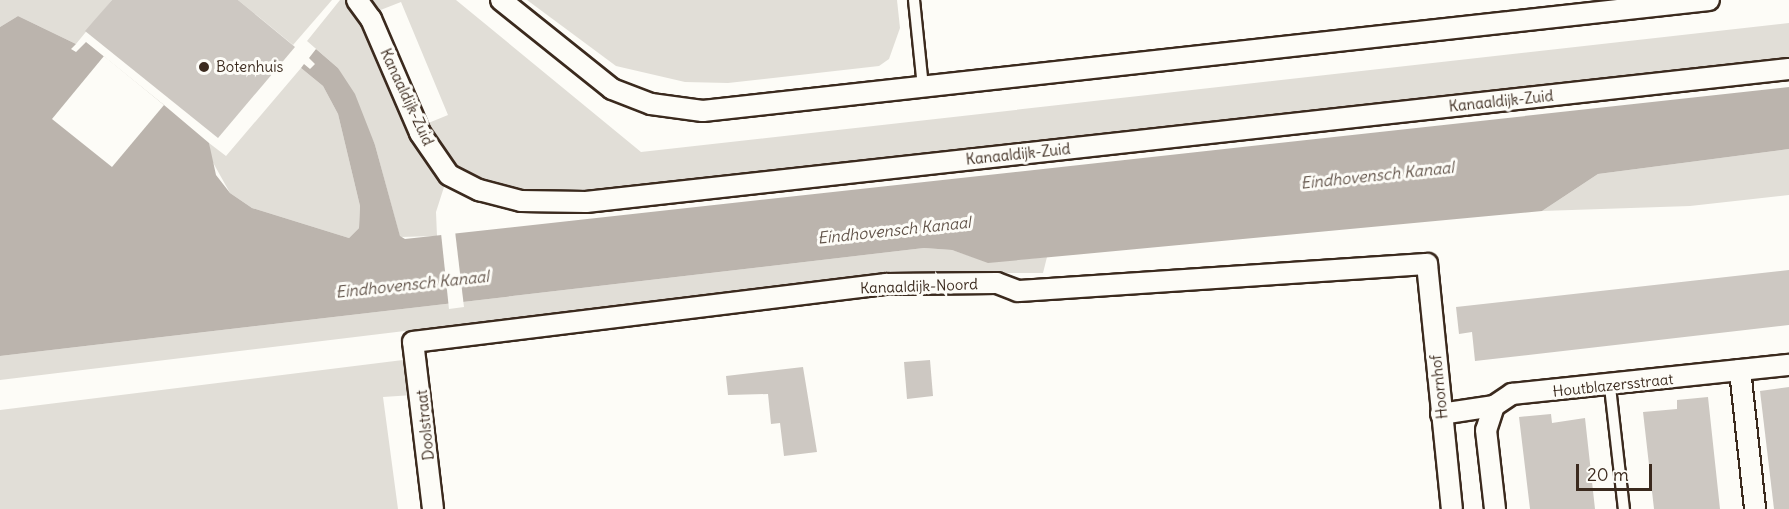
<!DOCTYPE html>
<html>
<head>
<meta charset="utf-8">
<style>
  body { margin:0 }
  #map { position:relative; width:1789px; height:509px; overflow:hidden; background:#fdfcf7; font-family:Delius,sans-serif }
  div>[style] { position:absolute }
  .green>* { inset:0; background:#e1ded7 }
  .water>* { inset:0; background:#bbb4ad }
  .pier>* { inset:0; background:#fdfcf7 }
  .building>* { inset:0; background:#cdc8c2 }
  .roads { filter:drop-shadow(2px 0 #3b2a1e) drop-shadow(-2px 0 #3b2a1e) drop-shadow(0 2px #3b2a1e) drop-shadow(0 -2px #3b2a1e) }
  .lane>* { height:10px; margin:-5px; padding:0 5px; transform-origin:5px; border-radius:5px; background:#fdfcf7 }
  .street>* { height:20px; margin:-10px; padding:0 10px; transform-origin:10px; border-radius:10px; background:#fdfcf7 }
  .dots>* { width:16px; height:16px; translate:-50% -50%; box-sizing:border-box; border:3px solid #fdfcf7; border-radius:50% }
  span { translate:-50% -50%; white-space:nowrap; text-align:center; line-height:1.15; -webkit-text-stroke:6px #fdfcf7; paint-order:stroke }
  .poi-label { font-size:15px; color:#3b2a1e }
  .left { translate:0 -50%; text-align:left }
  .street-label { font-size:15px; color:#3b2a1e }
  .water-label { font-size:16px; color:#615349; font-style:italic }
  .scale { position:absolute; left:1576px; top:464px; width:76px; height:27px; box-sizing:border-box; border:3px solid #3b2a1e; border-top:0; padding-left:8px; font-size:18px; line-height:21px; white-space:nowrap; color:#3b2a1e; -webkit-text-stroke:4px #fdfcf7; paint-order:stroke }
</style>
</head>
<body>
<div id="map">
  <div class="green">
    <div style="clip-path:polygon(0 0,112px 0,76px 44px,18px 16px,0 27px)"></div>
    <div style="clip-path:polygon(238px 0,332px 0,293px 45px)"></div>
    <div style="clip-path:polygon(340px 0,348px 0,357px 11px,411px 140px,444px 187px,436px 212px,437px 236px,400px 237px,375px 145px,338px 68px,307px 41px)"></div>
    <div style="clip-path:polygon(369px 0,456px 0,641px 152px,1789px 23px,1789px 58px,610px 191px,535px 192px,506px 191px,474px 179px,452px 163px,426px 124px,448px 115px,401px 2px,378px 11px)"></div>
    <div style="clip-path:polygon(527px 0,897px 0,900px 28px,889px 59px,879px 66px,728px 83px,685px 82px,616px 66px)"></div>
    <div style="clip-path:polygon(301px 68px,323px 86px,338px 114px,360px 206px,359px 228px,349px 238px,252px 208px,230px 193px,211px 159px,209px 143px,226px 156px)"></div>
    <div style="clip-path:polygon(1789px 149px,1789px 195px,1690px 206px,1542px 211px,1598px 174px)"></div>
    <div style="clip-path:polygon(924px 248px,952px 250px,988px 262px,1047px 257px,1043px 273px,884px 273px,0 380px,0 356px)"></div>
    <div style="clip-path:polygon(411px 359px,413px 395px,383px 397px,398px 509px,0 509px,0 410px)"></div>
  </div>
  <div class="water">
    <div style="clip-path:polygon(18px 16px,76px 44px,71px 49px,76px 52px,86px 42px,164px 105px,209px 143px,216px 175px,230px 193px,252px 208px,349px 238px,359px 228px,360px 206px,338px 114px,323px 86px,301px 68px,304px 64px,310px 69px,315px 64px,309px 58px,316px 49px,338px 68px,355px 94px,375px 145px,400px 236px,405px 239px,1789px 87px,1789px 149px,1598px 174px,1542px 211px,988px 263px,952px 250px,924px 248px,0 356px,0 27px)"></div>
  </div>
  <div class="pier">
    <div style="clip-path:polygon(104px 56px,164px 105px,112px 167px,52px 119px)"></div>
    <div style="clip-path:polygon(455px 231px,464px 307px,449px 309px,441px 233px)"></div>
  </div>
  <div class="building">
    <div style="clip-path:polygon(112px 0,238px 0,295px 47px,218px 138px,85px 31px)"></div>
    <div style="clip-path:polygon(1789px 270px,1789px 325px,1475px 361px,1472px 332px,1459px 334px,1456px 307px)"></div>
    <div style="clip-path:polygon(930px 360px,933px 396px,907px 399px,904px 362px)"></div>
    <div style="clip-path:polygon(803px 367px,817px 452px,784px 456px,780px 423px,771px 424px,768px 394px,728px 395px,726px 376px)"></div>
    <div style="clip-path:polygon(1789px 387px,1789px 509px,1774px 509px,1760px 391px)"></div>
    <div style="clip-path:polygon(1708px 397px,1720px 509px,1654px 509px,1643px 412px,1677px 409px,1677px 400px)"></div>
    <div style="clip-path:polygon(1551px 414px,1552px 423px,1585px 418px,1595px 509px,1530px 509px,1519px 417px)"></div>
  </div>
  <div class="roads">
    <div class="lane">
      <div style="left:914px;top:0;width:87px;rotate:84.1deg"></div>
      <div style="left:1610px;top:387px;width:123px;rotate:83.5deg"></div>
    </div>
    <div class="street">
      <div style="left:357px;top:0;width:24px;rotate:54deg"></div>
      <div style="left:371px;top:19px;width:124px;rotate:66.7deg"></div>
      <div style="left:420px;top:133px;width:51px;rotate:55.4deg"></div>
      <div style="left:449px;top:175px;width:34px;rotate:27deg"></div>
      <div style="left:479px;top:190px;width:43px;rotate:14.7deg"></div>
      <div style="left:521px;top:201px;width:65px;rotate:0.9deg"></div>
      <div style="left:586px;top:202px;width:1210px;rotate:-6.31deg"></div>
      <div style="left:501px;top:0;width:142px;rotate:38.7deg"></div>
      <div style="left:612px;top:89px;width:42px;rotate:21deg"></div>
      <div style="left:651px;top:104px;width:52px;rotate:7.7deg"></div>
      <div style="left:703px;top:111px;width:1012px;rotate:-6.3deg"></div>
      <div style="left:1740px;top:370px;width:140px;rotate:83.8deg"></div>
      <div style="left:1494px;top:406px;width:25px;rotate:108deg"></div>
      <div style="left:1486px;top:430px;width:80px;rotate:83.5deg"></div>
      <div style="left:1441px;top:414px;width:54px;rotate:-8.6deg"></div>
      <div style="left:1494px;top:406px;width:22px;rotate:-34deg"></div>
      <div style="left:1512px;top:394px;width:279px;rotate:-6deg"></div>
      <div style="left:433px;top:509px;width:168px;rotate:-96.8deg"></div>
      <div style="left:413px;top:342px;width:477px;rotate:-7deg"></div>
      <div style="left:886px;top:284px;width:111px;rotate:-0.5deg"></div>
      <div style="left:997px;top:283px;width:22px;rotate:21deg"></div>
      <div style="left:1018px;top:291px;width:410px;rotate:-3.8deg"></div>
      <div style="left:1427px;top:264px;width:246px;rotate:84.2deg"></div>
    </div>
  </div>
  <div class="dots">
    <div style="left:204px;top:67px;background:#3b2a1e"></div>
  </div>
  <div class="poi-label">
    <span class="left" style="left:216px;top:67px">Botenhuis</span>
  </div>
  <div class="street-label">
    <span style="left:407px;top:97px;rotate:65deg">Kanaaldijk-Zuid</span>
    <span style="left:1501px;top:101px;rotate:-6deg">Kanaaldijk-Zuid</span>
    <span style="left:1018px;top:154px;rotate:-6deg">Kanaaldijk-Zuid</span>
    <span style="left:919px;top:286px;rotate:-2deg">Kanaaldijk-Noord</span>
    <span style="left:1613px;top:385px;rotate:-6deg">Houtblazersstraat</span>
    <span style="left:1439px;top:387px;rotate:-96deg">Hoornhof</span>
    <span style="left:425px;top:425px;rotate:-96deg">Doolstraat</span>
  </div>
  <div class="water-label">
    <span style="left:1377px;top:175px;rotate:-6deg">Eindhovensch Kanaal</span>
    <span style="left:894px;top:230px;rotate:-6deg">Eindhovensch Kanaal</span>
    <span style="left:412px;top:284px;rotate:-6deg">Eindhovensch Kanaal</span>
  </div>
  <div class="scale">20 m</div>
</div>
</body>
</html>
